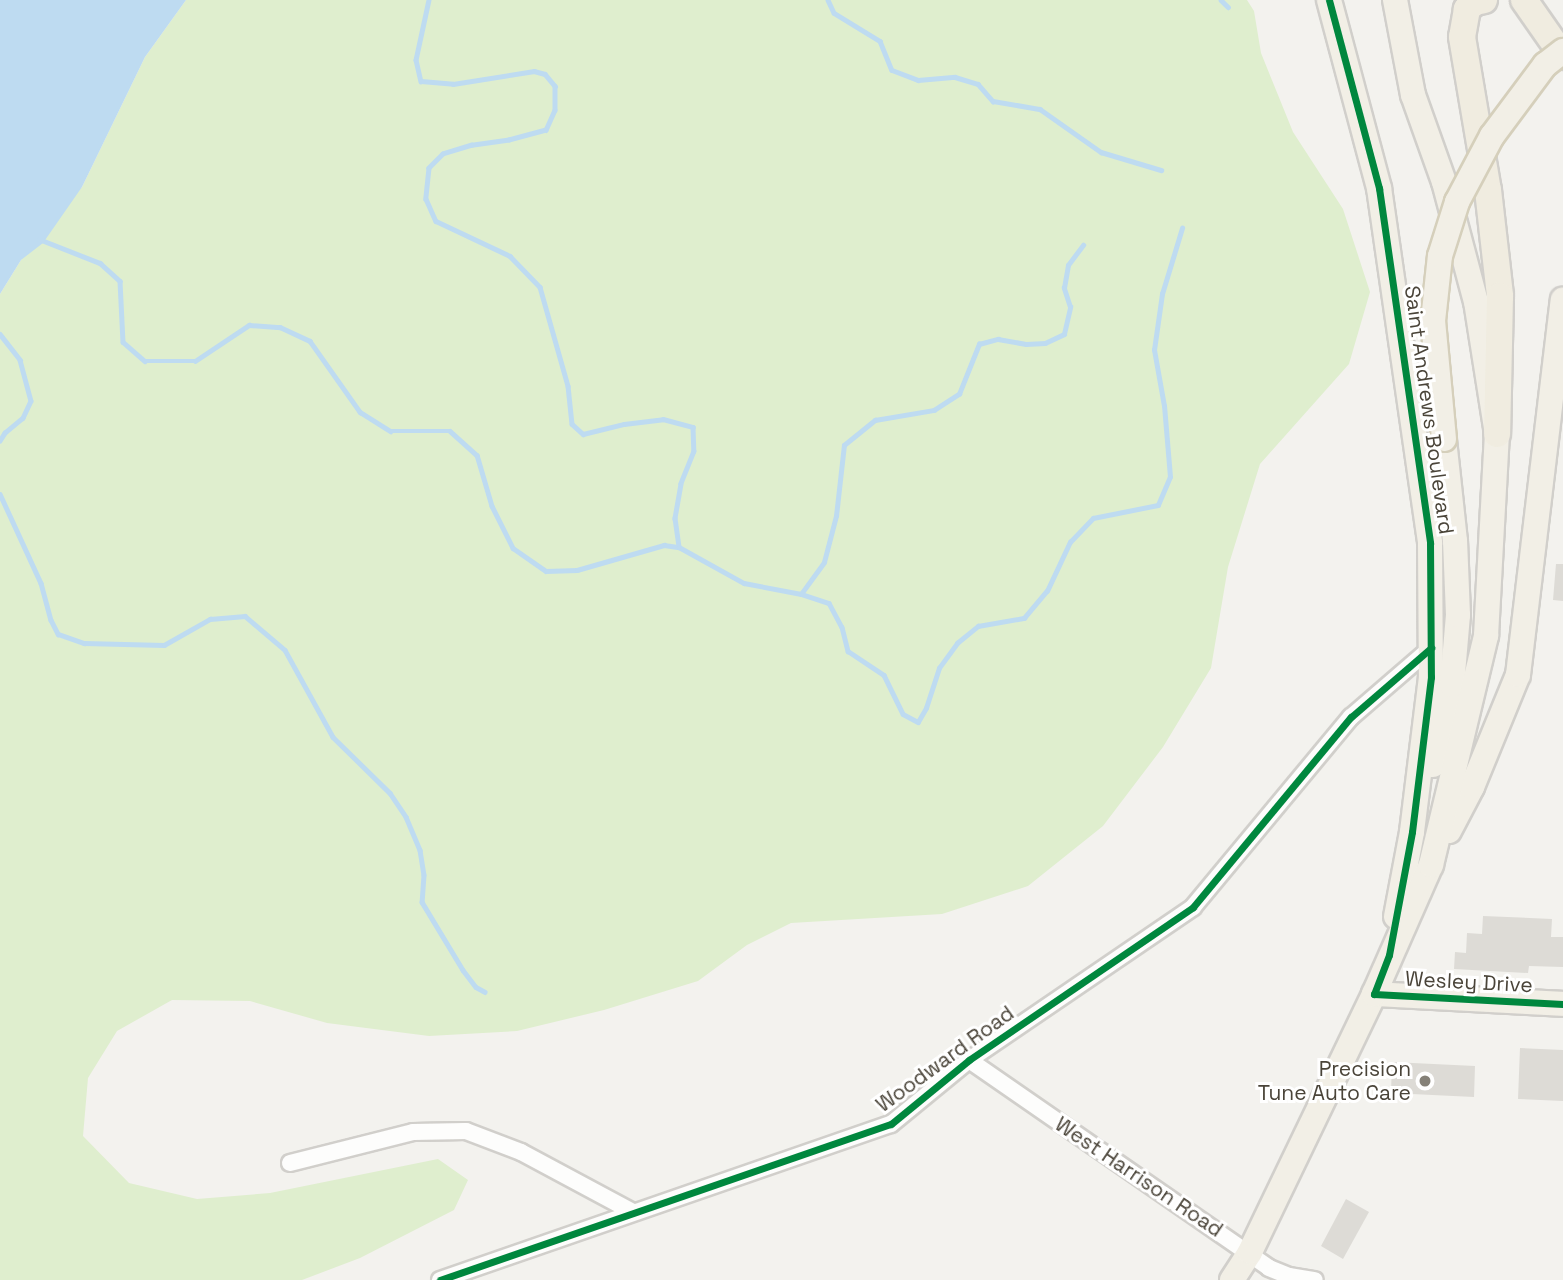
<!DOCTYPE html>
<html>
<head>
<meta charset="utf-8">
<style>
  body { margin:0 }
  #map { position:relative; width:1563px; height:1280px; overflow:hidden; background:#f3f2ee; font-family:"Space Grotesk",sans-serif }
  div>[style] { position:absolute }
  .green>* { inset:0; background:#dfeece }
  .water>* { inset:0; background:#bedbf1 }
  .stream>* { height:4.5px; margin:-2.25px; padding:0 2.25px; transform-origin:2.25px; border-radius:2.25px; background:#bedbf1 }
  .building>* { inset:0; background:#dddbd6 }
  .roads { filter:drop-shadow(2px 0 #d1cfcb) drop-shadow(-2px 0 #d1cfcb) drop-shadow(0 2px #d1cfcb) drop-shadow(0 -2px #d1cfcb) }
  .minor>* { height:16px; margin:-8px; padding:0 8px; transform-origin:8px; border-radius:8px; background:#fdfdfc }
  .primary>* { height:24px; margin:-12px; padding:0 12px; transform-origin:12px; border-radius:12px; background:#f2efe6 }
  .trunk>* { height:26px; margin:-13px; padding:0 13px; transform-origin:13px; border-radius:13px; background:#f0ece0 }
  .bridges { filter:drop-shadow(2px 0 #d5cfbb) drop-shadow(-2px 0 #d5cfbb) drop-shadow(0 2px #d5cfbb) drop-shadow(0 -2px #d5cfbb) }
  .primary-bridge>* { height:24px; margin:-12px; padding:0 12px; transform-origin:12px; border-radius:12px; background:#f2efe6 }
  .cycleway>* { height:7px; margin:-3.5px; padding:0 3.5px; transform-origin:3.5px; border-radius:3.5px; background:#00873e }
  .dots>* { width:19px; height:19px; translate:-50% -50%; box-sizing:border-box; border:4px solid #fff; border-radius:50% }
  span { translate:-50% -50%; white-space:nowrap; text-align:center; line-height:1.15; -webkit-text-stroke:6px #fff; paint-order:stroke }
  .street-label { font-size:21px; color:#4a4439 }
  .poi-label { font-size:21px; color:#4a4439 }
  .right { translate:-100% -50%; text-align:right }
</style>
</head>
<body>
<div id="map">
  <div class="green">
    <div style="clip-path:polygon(186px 0,1247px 0,1254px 11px,1261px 53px,1293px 132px,1343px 209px,1370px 292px,1349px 364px,1260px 464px,1228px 567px,1211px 668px,1163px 747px,1103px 826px,1028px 886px,942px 914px,791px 923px,747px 945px,698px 981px,604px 1010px,517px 1031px,429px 1036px,327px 1023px,250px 1001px,172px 1000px,117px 1031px,88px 1078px,83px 1136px,129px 1183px,197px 1199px,270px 1193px,438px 1159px,468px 1180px,454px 1210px,360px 1258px,302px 1280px,0 1280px,0 294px,21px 260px,82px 187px,145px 57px)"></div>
  </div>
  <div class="water">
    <div style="clip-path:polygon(0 0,186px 0,145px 57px,82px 187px,43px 243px,21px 260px,0 294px)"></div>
  </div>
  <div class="stream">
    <div style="left:429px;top:0;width:61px;rotate:102.2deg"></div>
    <div style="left:416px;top:60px;width:22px;rotate:77deg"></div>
    <div style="left:421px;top:81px;width:32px;rotate:5deg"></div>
    <div style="left:453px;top:84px;width:82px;rotate:-9.1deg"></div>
    <div style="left:534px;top:71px;width:11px;rotate:15deg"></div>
    <div style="left:545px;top:74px;width:16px;rotate:50deg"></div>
    <div style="left:555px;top:86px;width:24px;rotate:90deg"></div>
    <div style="left:555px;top:110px;width:22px;rotate:114deg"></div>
    <div style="left:546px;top:130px;width:38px;rotate:165deg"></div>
    <div style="left:509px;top:140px;width:37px;rotate:172deg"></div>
    <div style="left:472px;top:145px;width:30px;rotate:163deg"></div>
    <div style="left:443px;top:154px;width:20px;rotate:135deg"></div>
    <div style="left:429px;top:168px;width:31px;rotate:96deg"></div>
    <div style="left:426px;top:199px;width:24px;rotate:66deg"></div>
    <div style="left:436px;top:221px;width:82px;rotate:25.3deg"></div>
    <div style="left:510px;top:256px;width:43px;rotate:45.9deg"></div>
    <div style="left:540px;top:287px;width:103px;rotate:74.2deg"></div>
    <div style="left:568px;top:386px;width:38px;rotate:84deg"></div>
    <div style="left:572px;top:424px;width:15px;rotate:42deg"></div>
    <div style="left:583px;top:434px;width:42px;rotate:-13.7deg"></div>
    <div style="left:624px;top:424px;width:39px;rotate:-7deg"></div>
    <div style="left:663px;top:419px;width:31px;rotate:15deg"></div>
    <div style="left:693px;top:427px;width:24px;rotate:88deg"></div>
    <div style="left:694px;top:451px;width:35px;rotate:112deg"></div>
    <div style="left:681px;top:484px;width:35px;rotate:100deg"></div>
    <div style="left:675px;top:518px;width:28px;rotate:82deg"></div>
    <div style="left:828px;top:0;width:14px;rotate:65deg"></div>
    <div style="left:834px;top:13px;width:54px;rotate:31.3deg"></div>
    <div style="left:880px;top:41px;width:31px;rotate:68deg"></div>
    <div style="left:892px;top:70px;width:28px;rotate:21deg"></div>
    <div style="left:918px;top:80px;width:37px;rotate:-5deg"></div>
    <div style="left:955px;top:77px;width:24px;rotate:17deg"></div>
    <div style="left:978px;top:84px;width:23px;rotate:49deg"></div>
    <div style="left:993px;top:101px;width:48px;rotate:9.7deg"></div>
    <div style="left:1040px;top:109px;width:75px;rotate:35.2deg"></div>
    <div style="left:1101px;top:152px;width:63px;rotate:16.7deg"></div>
    <div style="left:1221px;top:0;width:10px;rotate:45deg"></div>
    <div style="left:39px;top:239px;width:66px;rotate:21.5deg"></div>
    <div style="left:100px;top:263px;width:27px;rotate:42deg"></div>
    <div style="left:120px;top:281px;width:61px;rotate:87.2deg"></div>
    <div style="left:123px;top:342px;width:29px;rotate:41deg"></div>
    <div style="left:145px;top:361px;width:50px"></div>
    <div style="left:195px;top:361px;width:65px;rotate:-33.7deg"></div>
    <div style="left:249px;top:325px;width:31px;rotate:4deg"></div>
    <div style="left:280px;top:327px;width:33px;rotate:25deg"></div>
    <div style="left:310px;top:341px;width:87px;rotate:54.8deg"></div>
    <div style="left:360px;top:412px;width:36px;rotate:32deg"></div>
    <div style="left:391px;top:431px;width:59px"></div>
    <div style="left:450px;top:431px;width:36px;rotate:42deg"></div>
    <div style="left:477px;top:455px;width:53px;rotate:73.6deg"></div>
    <div style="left:492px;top:506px;width:47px;rotate:63.4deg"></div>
    <div style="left:513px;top:548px;width:40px;rotate:34.9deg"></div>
    <div style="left:546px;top:571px;width:31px;rotate:-2deg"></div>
    <div style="left:577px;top:570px;width:91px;rotate:-16deg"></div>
    <div style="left:664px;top:545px;width:15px;rotate:8deg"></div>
    <div style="left:679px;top:547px;width:74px;rotate:29deg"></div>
    <div style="left:744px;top:583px;width:58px;rotate:10.9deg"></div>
    <div style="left:801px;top:594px;width:29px;rotate:18deg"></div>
    <div style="left:829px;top:603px;width:27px;rotate:62deg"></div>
    <div style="left:842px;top:627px;width:25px;rotate:76deg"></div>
    <div style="left:848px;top:651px;width:43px;rotate:33.7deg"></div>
    <div style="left:884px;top:675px;width:43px;rotate:64deg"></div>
    <div style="left:903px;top:714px;width:17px;rotate:28deg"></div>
    <div style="left:918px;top:722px;width:16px;rotate:-60deg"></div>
    <div style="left:926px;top:708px;width:42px;rotate:-72deg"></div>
    <div style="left:939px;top:668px;width:31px;rotate:-54deg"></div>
    <div style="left:957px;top:643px;width:27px;rotate:-39deg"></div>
    <div style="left:978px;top:626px;width:47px;rotate:-9.9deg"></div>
    <div style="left:1024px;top:618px;width:35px;rotate:-50deg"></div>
    <div style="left:1047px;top:591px;width:54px;rotate:-64.9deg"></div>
    <div style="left:1070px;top:542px;width:33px;rotate:-46deg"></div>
    <div style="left:1093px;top:518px;width:66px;rotate:-11.3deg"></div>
    <div style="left:1158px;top:505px;width:30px;rotate:-67deg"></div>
    <div style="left:1170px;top:477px;width:71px;rotate:-94.8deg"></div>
    <div style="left:1164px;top:406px;width:57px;rotate:-100.1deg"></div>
    <div style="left:1154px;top:350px;width:57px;rotate:-81.9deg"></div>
    <div style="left:1162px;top:294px;width:69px;rotate:-73.1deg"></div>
    <div style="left:0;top:334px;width:33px;rotate:52deg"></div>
    <div style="left:20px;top:360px;width:42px;rotate:75deg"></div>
    <div style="left:31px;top:401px;width:19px;rotate:115deg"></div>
    <div style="left:23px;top:418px;width:23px;rotate:140deg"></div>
    <div style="left:5px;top:433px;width:9px;rotate:122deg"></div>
    <div style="left:0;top:494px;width:98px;rotate:65.3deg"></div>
    <div style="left:41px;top:583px;width:38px;rotate:75deg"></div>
    <div style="left:51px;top:620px;width:16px;rotate:63deg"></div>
    <div style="left:58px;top:634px;width:28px;rotate:19deg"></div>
    <div style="left:84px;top:643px;width:80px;rotate:1.4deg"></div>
    <div style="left:164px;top:645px;width:53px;rotate:-29.5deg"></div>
    <div style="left:210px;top:619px;width:35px;rotate:-5deg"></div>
    <div style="left:245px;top:616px;width:52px;rotate:40.4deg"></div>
    <div style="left:285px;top:650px;width:99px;rotate:61.1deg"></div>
    <div style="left:333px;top:737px;width:80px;rotate:44.5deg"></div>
    <div style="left:390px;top:793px;width:29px;rotate:56deg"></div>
    <div style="left:406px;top:817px;width:36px;rotate:67deg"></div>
    <div style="left:420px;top:850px;width:25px;rotate:81deg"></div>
    <div style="left:424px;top:875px;width:27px;rotate:94deg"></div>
    <div style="left:422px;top:902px;width:79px;rotate:58.9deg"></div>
    <div style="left:463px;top:970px;width:21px;rotate:53deg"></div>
    <div style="left:476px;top:987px;width:10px;rotate:29deg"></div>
    <div style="left:801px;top:594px;width:39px;rotate:-54deg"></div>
    <div style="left:824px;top:562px;width:48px;rotate:-75.4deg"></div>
    <div style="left:836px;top:516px;width:71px;rotate:-83.6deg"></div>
    <div style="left:844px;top:445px;width:40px;rotate:-39deg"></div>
    <div style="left:875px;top:420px;width:60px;rotate:-9.6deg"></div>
    <div style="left:934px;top:410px;width:30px;rotate:-33deg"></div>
    <div style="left:959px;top:394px;width:54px;rotate:-68.2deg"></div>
    <div style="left:979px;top:344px;width:20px;rotate:-15deg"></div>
    <div style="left:998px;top:339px;width:28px;rotate:10deg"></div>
    <div style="left:1026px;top:344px;width:19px;rotate:-3deg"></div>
    <div style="left:1045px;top:343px;width:21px;rotate:-25deg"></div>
    <div style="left:1064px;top:334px;width:28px;rotate:-77deg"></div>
    <div style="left:1070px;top:307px;width:20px;rotate:-108deg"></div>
    <div style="left:1064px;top:288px;width:23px;rotate:-80deg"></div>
    <div style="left:1068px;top:265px;width:25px;rotate:-53deg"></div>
  </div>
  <div class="building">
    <div style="clip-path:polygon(1556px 564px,1563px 564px,1563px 601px,1553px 600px)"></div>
    <div style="clip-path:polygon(1483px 916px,1552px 919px,1551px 937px,1563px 937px,1563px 967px,1529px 966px,1528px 973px,1454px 969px,1455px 952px,1466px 953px,1467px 933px,1482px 934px)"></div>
    <div style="clip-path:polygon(1520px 1048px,1563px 1050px,1563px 1101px,1518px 1099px)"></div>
    <div style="clip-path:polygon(1392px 1062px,1475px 1066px,1474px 1097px,1391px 1093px)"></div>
    <div style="clip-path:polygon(1346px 1199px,1369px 1212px,1343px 1259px,1321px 1246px)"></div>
  </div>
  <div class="roads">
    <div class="minor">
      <div style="left:969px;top:1060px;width:365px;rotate:34.7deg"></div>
      <div style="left:1269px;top:1268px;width:22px;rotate:22deg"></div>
      <div style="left:1289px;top:1276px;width:26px;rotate:9deg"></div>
      <div style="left:290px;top:1163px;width:127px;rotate:-14.1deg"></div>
      <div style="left:413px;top:1132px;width:53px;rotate:-1.1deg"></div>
      <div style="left:466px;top:1131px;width:59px;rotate:20.9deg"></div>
      <div style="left:521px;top:1152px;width:127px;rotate:28.2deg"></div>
      <div style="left:440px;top:1280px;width:477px;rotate:-19.1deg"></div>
      <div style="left:891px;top:1124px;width:101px;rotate:-39.4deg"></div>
      <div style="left:969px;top:1060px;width:271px;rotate:-34.3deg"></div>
      <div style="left:1193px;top:907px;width:247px;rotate:-50.3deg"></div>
      <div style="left:1351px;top:717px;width:106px;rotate:-40.8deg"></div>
    </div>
    <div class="primary">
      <div style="left:1329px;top:0;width:195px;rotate:75.1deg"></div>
      <div style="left:1379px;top:188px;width:359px;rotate:81.8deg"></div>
      <div style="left:1430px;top:543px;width:134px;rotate:89.6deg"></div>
      <div style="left:1431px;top:677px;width:156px;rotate:97deg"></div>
      <div style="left:1412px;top:832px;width:86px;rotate:100.7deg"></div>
      <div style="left:1433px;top:765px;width:82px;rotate:-76.6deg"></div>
      <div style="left:1452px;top:685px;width:70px;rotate:-85.1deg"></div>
      <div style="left:1458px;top:615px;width:74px;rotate:-92.3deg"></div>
      <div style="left:1455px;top:541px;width:103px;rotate:-96.2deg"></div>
      <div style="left:1449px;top:831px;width:50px;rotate:-62.4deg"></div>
      <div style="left:1472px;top:787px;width:121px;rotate:-67.7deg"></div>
      <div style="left:1518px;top:675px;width:378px;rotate:-83.2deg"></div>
      <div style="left:1374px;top:994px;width:189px;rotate:3deg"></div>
      <div style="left:1232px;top:1280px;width:33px;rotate:-57deg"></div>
      <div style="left:1250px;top:1252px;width:286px;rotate:-64.3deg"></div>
      <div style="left:1374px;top:994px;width:141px;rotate:-66.2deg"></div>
      <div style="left:1431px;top:865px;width:236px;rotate:-76.5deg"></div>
      <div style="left:1486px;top:636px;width:202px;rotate:-86.9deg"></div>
      <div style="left:1497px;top:434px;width:134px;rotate:-99deg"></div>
      <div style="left:1476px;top:302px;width:124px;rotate:-104.9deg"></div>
      <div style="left:1444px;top:182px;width:92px;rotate:-109.6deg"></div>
      <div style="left:1413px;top:95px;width:97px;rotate:-100.7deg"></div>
    </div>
    <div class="trunk">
      <div style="left:1484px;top:0;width:9px;rotate:167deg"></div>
      <div style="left:1475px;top:2px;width:11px;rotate:139deg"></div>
      <div style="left:1467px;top:9px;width:28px;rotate:100deg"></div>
      <div style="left:1462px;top:37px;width:155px;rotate:80.4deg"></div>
      <div style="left:1488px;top:190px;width:107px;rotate:83.5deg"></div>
      <div style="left:1500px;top:296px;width:138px;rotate:91.2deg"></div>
      <div style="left:1524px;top:0;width:68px;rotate:55.1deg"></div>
    </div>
  </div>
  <div class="bridges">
    <div class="primary-bridge">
      <div style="left:1444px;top:439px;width:119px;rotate:-95.3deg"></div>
      <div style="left:1433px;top:321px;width:65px;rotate:-83.9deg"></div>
      <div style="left:1440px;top:256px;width:57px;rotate:-72.5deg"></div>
      <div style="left:1457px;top:202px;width:75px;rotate:-62.1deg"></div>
      <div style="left:1492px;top:136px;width:89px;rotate:-53.3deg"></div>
      <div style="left:1545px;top:65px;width:23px;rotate:-38deg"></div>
    </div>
  </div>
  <div class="cycleway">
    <div style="left:1329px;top:0;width:195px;rotate:75.1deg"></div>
    <div style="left:1379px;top:188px;width:359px;rotate:81.8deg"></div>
    <div style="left:1430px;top:543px;width:134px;rotate:89.6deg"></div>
    <div style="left:1431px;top:677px;width:156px;rotate:97deg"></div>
    <div style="left:1412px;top:832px;width:125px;rotate:100.6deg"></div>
    <div style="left:1389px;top:955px;width:42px;rotate:111deg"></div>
    <div style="left:1374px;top:994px;width:189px;rotate:3deg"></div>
    <div style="left:440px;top:1280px;width:477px;rotate:-19.1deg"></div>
    <div style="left:891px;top:1124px;width:101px;rotate:-39.4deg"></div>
    <div style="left:969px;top:1060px;width:271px;rotate:-34.3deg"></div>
    <div style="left:1193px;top:907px;width:247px;rotate:-50.3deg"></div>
    <div style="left:1351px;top:717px;width:106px;rotate:-40.8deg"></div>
  </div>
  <div class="dots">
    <div style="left:1425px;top:1081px;background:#858178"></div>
  </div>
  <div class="street-label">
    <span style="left:1429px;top:410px;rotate:82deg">Saint Andrews Boulevard</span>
    <span style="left:1469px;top:982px;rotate:3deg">Wesley Drive</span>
    <span style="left:945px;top:1059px;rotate:-36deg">Woodward Road</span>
    <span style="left:1139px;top:1177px;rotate:34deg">West Harrison Road</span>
  </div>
  <div class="poi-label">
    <span class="right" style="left:1411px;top:1081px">Precision<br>Tune Auto Care</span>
  </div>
</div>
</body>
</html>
